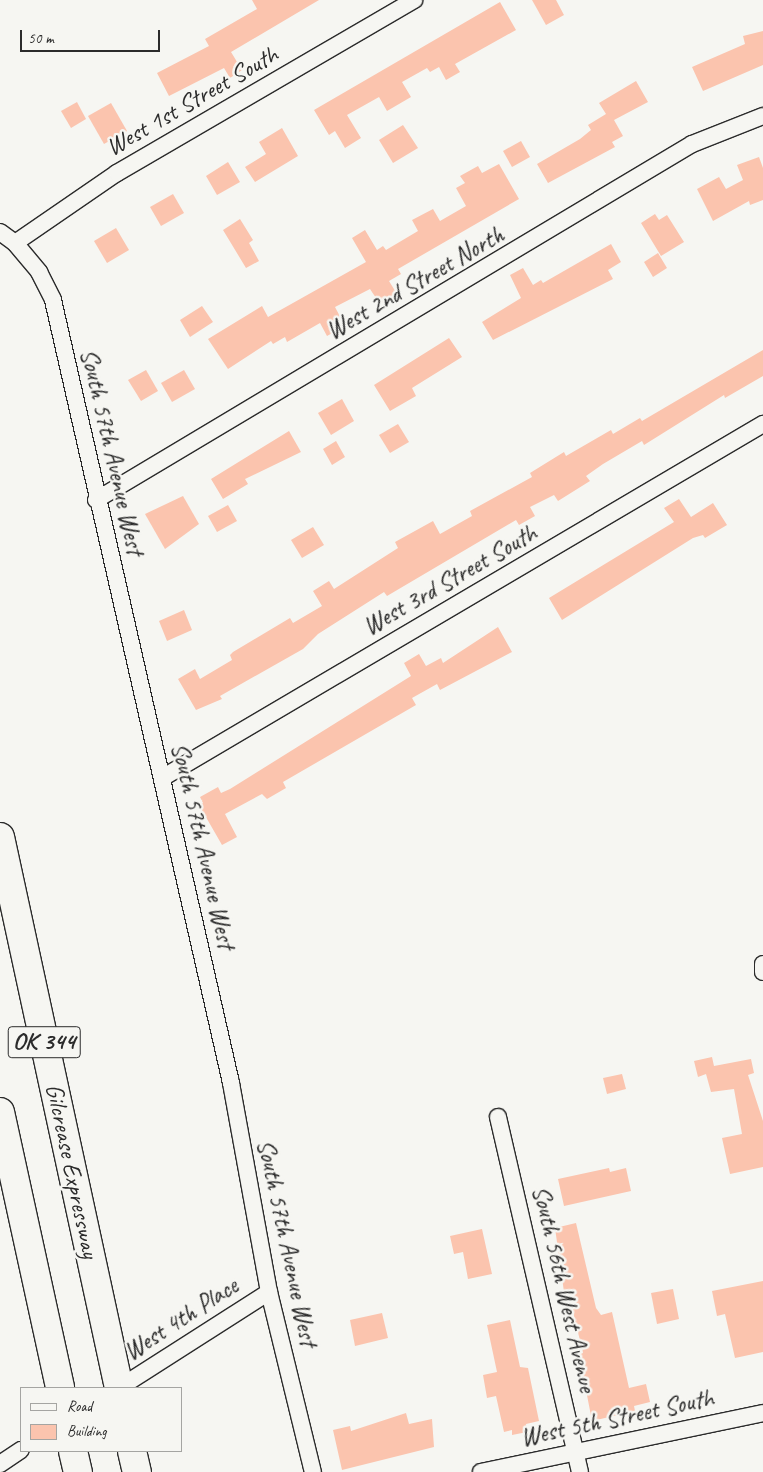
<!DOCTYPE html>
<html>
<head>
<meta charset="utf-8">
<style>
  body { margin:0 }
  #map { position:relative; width:763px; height:1472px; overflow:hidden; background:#f6f6f2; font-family:Caveat,sans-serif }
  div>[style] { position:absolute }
  .building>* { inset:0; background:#fbc4ae }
  .roads { filter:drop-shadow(1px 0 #2b2b2b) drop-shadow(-1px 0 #2b2b2b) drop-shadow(0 1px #2b2b2b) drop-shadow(0 -1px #2b2b2b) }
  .minor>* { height:16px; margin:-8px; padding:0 8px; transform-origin:8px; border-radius:8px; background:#f6f6f2 }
  .motorway>* { height:28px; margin:-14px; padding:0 14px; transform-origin:14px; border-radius:14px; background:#f6f6f2 }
  span { translate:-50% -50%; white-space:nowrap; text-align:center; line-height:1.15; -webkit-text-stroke:5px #f6f6f2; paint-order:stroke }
  .shield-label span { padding:1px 4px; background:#f6f6f2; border:1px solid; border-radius:4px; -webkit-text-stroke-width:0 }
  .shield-label { font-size:24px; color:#2b2b2b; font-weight:700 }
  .street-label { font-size:25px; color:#2b2b2b }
  .legend { position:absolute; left:20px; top:1387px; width:162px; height:65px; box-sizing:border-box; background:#f6f6f2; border:1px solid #a5a5a2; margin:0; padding:6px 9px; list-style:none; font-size:15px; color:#2b2b2b }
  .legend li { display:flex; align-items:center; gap:10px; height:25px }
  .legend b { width:25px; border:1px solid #a5a5a2 }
  .scale { position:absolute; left:20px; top:30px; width:140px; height:22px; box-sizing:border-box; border:2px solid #2b2b2b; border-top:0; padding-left:6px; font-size:15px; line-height:18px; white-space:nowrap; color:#2b2b2b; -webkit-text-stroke:4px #f6f6f2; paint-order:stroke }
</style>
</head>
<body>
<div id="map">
  <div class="building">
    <div style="clip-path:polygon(252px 0,319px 0,231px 52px,242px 70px,230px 78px,224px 68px,169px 96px,157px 73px,209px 46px,205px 39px,257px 9px)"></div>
    <div style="clip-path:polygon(532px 0,556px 0,564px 15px,546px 25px)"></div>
    <div style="clip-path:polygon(500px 2px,516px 30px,455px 64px,460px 72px,446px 80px,439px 67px,430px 72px,427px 68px,402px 82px,411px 97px,387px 111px,379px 97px,347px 115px,361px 138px,345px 148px,335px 131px,329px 135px,314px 110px)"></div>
    <div style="clip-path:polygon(763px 31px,763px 65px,703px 91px,692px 67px,745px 44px,743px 36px)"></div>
    <div style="clip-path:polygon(636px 81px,648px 102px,614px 120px,623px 136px,612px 142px,615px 147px,548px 183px,537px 164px,580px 139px,591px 130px,588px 125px,606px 114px,599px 103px)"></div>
    <div style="clip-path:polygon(77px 102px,86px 119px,71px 128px,61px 111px)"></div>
    <div style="clip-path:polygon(111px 103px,127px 131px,104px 144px,88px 116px)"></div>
    <div style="clip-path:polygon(403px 125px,418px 148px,393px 163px,379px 140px)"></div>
    <div style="clip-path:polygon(282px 128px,298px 156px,255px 182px,245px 167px,266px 154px,259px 142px)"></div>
    <div style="clip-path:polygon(521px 141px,530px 157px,512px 167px,503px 151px)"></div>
    <div style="clip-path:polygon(759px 157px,763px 168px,763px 200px,750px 205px,749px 201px,713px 221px,697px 189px,719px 177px,726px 189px,743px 180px,737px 165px)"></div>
    <div style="clip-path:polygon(228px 162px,240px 182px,217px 195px,206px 176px)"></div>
    <div style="clip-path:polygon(499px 164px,519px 199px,398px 269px,401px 274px,389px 281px,397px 294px,380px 304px,370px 289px,335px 307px,345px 326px,327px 336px,320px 323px,287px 342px,285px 337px,273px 344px,271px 341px,228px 369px,208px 339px,262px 306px,268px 317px,366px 262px,352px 238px,365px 230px,377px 250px,383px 246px,386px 250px,418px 231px,412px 220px,433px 209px,440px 221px,466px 206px,456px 188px,465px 183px,460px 176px,478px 166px,482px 173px)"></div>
    <div style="clip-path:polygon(173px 194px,184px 213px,161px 226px,150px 207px)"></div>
    <div style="clip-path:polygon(655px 214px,659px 220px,667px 215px,684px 242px,661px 256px,641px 223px)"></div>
    <div style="clip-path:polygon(240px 219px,253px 240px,249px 243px,259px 261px,246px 268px,223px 230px)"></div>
    <div style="clip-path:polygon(116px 228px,129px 250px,107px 263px,94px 241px)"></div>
    <div style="clip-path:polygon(611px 244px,621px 262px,608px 270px,613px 279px,493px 340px,482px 322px,521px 298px,510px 275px,523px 268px,533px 285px,541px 280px,543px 283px)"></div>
    <div style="clip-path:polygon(658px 253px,667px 268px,653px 277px,644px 262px)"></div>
    <div style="clip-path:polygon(202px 306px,213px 322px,190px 337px,180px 320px)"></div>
    <div style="clip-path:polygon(449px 338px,462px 357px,412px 388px,416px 396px,390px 411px,374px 385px)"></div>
    <div style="clip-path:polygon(763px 350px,763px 376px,725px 398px,724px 395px,644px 445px,642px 441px,603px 464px,586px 476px,590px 481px,558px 501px,554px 495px,530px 507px,535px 516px,519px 525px,516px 520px,387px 596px,384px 592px,318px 634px,303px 649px,220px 696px,222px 699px,196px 710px,178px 679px,195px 669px,200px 679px,232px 660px,230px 655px,233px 652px,290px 618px,293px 623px,322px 606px,313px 591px,329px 581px,334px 589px,398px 548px,395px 542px,433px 521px,440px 534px,472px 516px,470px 511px,532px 477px,530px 473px,564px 452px,566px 456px,611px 430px,613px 434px,640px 418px,642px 421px)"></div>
    <div style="clip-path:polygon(146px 370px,158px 391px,141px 401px,128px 380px)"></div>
    <div style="clip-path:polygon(184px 370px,195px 389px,172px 402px,161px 383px)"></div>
    <div style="clip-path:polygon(342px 399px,354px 421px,331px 435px,318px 413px)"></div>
    <div style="clip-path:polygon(398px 424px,409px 442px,390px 453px,379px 435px)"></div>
    <div style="clip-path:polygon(289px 431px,301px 452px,245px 479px,248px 484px,223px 499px,211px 479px)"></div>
    <div style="clip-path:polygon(336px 441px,345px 457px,332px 465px,323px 449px)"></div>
    <div style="clip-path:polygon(183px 496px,199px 524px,165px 549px,145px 514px)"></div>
    <div style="clip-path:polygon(679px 499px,691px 517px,713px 503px,727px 525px,705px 538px,703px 535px,693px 538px,562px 620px,549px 598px,674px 522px,664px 508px)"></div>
    <div style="clip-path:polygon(228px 505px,237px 521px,217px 532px,208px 516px)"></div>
    <div style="clip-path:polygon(313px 527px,324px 545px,302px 558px,291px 540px)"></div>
    <div style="clip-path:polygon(184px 610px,192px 630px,167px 641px,159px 621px)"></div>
    <div style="clip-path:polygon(498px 627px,512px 652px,440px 690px,437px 684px,412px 698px,416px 705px,283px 782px,286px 788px,267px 799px,262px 794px,225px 814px,237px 837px,222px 845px,199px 805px,203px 803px,200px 797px,218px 787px,221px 793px,230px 789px,411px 676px,404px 663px,419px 654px,426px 666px,441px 658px,443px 663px)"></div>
    <div style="clip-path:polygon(712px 1057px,714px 1066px,751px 1059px,754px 1073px,748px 1075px,763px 1121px,763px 1167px,730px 1174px,722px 1138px,742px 1134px,734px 1089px,711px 1092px,706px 1074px,698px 1077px,694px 1061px)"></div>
    <div style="clip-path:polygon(622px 1074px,626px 1089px,607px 1094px,603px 1078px)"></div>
    <div style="clip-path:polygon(609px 1168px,610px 1172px,626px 1168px,631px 1191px,564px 1206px,558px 1179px)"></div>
    <div style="clip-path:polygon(576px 1223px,596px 1308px,601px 1315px,612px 1312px,629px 1388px,646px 1384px,650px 1402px,634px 1406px,635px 1411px,592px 1421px,579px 1354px,583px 1353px,568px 1291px,564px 1292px,555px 1228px)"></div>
    <div style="clip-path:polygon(482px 1229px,492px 1274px,468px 1279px,463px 1252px,454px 1254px,450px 1236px)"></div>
    <div style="clip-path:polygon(763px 1281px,763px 1352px,735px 1358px,725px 1314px,717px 1316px,712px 1291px)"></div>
    <div style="clip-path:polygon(673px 1289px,679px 1319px,657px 1324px,651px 1293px)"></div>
    <div style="clip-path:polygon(382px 1313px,388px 1338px,355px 1346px,350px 1320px)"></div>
    <div style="clip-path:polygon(510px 1320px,520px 1367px,528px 1368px,539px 1421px,526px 1424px,527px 1432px,512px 1435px,512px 1430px,504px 1432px,496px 1396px,487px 1398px,483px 1375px,497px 1372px,487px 1325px)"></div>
    <div style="clip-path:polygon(406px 1413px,409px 1424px,432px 1419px,434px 1447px,342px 1470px,333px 1430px,350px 1426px,351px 1431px)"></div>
  </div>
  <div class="roads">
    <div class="minor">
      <div style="left:0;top:232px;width:19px;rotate:36deg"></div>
      <div style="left:15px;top:243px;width:38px;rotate:50deg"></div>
      <div style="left:39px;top:272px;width:31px;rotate:63deg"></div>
      <div style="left:53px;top:300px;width:803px;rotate:77.19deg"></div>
      <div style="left:231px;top:1083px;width:212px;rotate:79.7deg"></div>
      <div style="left:269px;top:1292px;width:185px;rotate:76.3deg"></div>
      <div style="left:15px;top:243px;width:124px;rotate:-34.5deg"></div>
      <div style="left:117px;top:173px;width:344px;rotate:-30.2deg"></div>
      <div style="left:96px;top:500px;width:694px;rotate:-30.85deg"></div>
      <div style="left:692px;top:144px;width:76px;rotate:-21.5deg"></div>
      <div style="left:162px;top:778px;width:698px;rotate:-30.5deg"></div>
      <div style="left:763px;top:964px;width:8px;rotate:90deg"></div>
      <div style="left:498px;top:1117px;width:364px;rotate:77deg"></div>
      <div style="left:119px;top:1388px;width:178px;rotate:-32.6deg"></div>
      <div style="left:0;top:1464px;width:25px;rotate:-34deg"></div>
      <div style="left:481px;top:1472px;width:288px;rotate:-11.8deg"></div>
    </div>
    <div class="motorway">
      <div style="left:0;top:837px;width:564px;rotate:77.81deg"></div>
      <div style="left:0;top:1112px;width:282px;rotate:77.7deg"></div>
      <div style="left:73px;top:1451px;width:22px;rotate:77deg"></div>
      <div style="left:132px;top:1451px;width:22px;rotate:77deg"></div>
    </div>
  </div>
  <div class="shield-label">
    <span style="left:44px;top:1042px">OK 344</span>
  </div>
  <div class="street-label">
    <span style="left:192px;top:101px;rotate:-30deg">West 1st Street South</span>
    <span style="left:415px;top:283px;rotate:-30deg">West 2nd Street North</span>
    <span style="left:112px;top:452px;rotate:77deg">South 57th Avenue West</span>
    <span style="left:450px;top:580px;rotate:-30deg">West 3rd Street South</span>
    <span style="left:203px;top:846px;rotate:77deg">South 57th Avenue West</span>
    <span style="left:72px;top:1171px;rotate:78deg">Gilcrease Expressway</span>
    <span style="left:287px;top:1243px;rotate:78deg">South 57th Avenue West</span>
    <span style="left:564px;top:1289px;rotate:77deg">South 56th West Avenue</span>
    <span style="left:181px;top:1319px;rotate:-33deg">West 4th Place</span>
    <span style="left:617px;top:1418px;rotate:-12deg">West 5th Street South</span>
  </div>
  <ul class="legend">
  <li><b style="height:6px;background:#f6f6f2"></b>Road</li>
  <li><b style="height:14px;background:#fbc4ae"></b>Building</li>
  </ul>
  <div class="scale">50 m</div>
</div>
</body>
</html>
